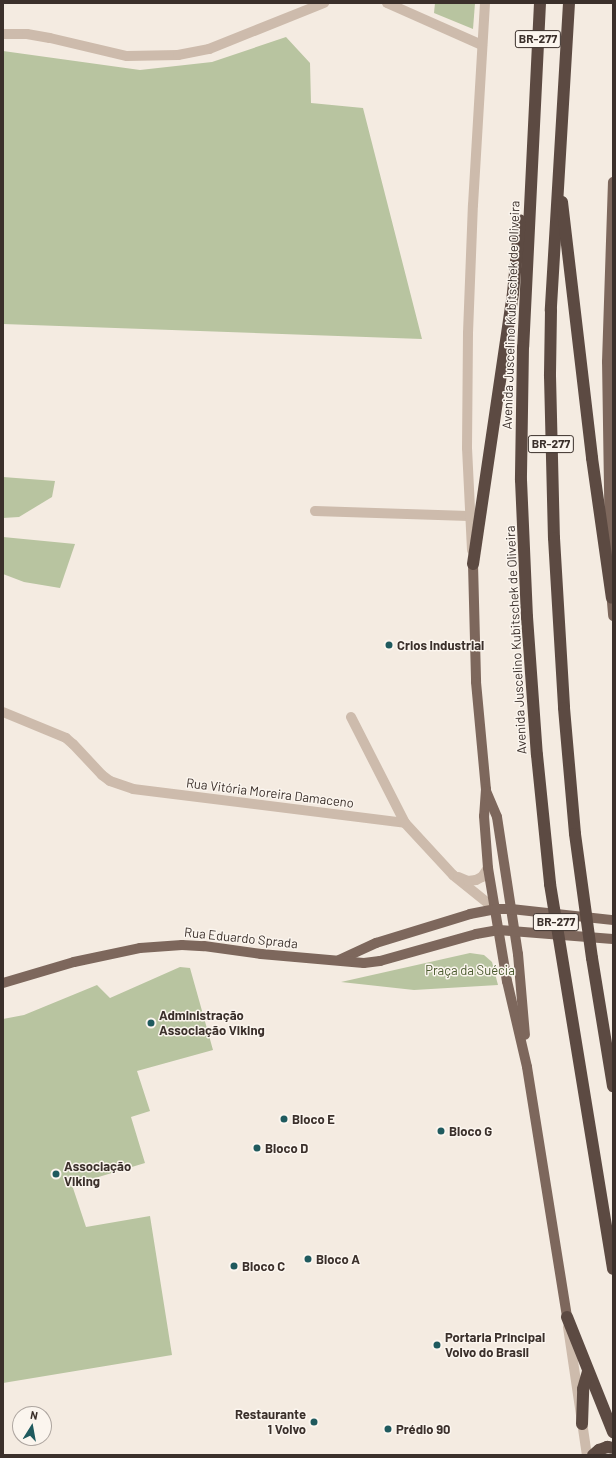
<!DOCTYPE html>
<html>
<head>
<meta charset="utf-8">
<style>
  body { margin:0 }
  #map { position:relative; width:616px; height:1458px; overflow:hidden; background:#f4ebe1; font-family:Barlow,sans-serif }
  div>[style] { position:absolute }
  .green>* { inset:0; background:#b8c4a0 }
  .minor>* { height:10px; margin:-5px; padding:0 5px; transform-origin:5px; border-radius:5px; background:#cdbbac }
  .major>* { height:10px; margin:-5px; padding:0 5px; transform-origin:5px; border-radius:5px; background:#7d675c }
  .highway>* { height:12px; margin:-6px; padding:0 6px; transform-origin:6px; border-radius:6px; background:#5c4a42 }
  .dots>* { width:11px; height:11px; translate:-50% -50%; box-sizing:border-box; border:2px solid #fbf5ee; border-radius:50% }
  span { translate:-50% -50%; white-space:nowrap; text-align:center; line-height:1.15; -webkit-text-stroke:3px #fbf5ee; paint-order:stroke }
  .shield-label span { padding:1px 3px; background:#fbf5ee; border:1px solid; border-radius:3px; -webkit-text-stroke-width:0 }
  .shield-label { font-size:12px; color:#3b302b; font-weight:700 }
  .street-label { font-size:13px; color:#3b302b }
  .poi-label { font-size:13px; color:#3b302b; font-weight:700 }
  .left { translate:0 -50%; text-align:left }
  .right { translate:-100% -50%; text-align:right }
  .park-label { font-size:13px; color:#4a5a2e }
  .frame { position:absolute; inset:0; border:4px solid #3b302b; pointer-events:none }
  .north { position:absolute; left:12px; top:1406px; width:40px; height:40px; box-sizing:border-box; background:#fbf5ee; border:1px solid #aea6a0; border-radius:50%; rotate:11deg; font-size:11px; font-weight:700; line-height:16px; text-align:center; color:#3b302b }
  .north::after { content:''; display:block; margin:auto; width:14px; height:18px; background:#1f5a5e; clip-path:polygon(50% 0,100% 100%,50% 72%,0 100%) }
</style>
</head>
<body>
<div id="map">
  <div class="green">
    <div style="clip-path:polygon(435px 3px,475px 3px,473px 29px,434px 13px)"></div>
    <div style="clip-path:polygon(286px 37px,310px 63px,311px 103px,363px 108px,422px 339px,3px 324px,3px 51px,140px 70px,212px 62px)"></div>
    <div style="clip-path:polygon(3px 477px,55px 481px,52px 497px,19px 517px,3px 518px)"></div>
    <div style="clip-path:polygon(3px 537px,75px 544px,60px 588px,24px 582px,3px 574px)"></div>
    <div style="clip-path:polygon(470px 953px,484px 955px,492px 962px,498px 985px,414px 990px,341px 982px)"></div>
    <div style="clip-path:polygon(180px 967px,190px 968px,213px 1050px,137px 1071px,150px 1111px,131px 1117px,145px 1163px,72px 1185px,86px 1227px,150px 1216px,172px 1355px,3px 1383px,3px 1019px,24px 1015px,97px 985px,110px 998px)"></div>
  </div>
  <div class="minor">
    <div style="left:387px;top:3px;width:104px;rotate:23.9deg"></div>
    <div style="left:3px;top:34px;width:24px"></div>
    <div style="left:27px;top:34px;width:23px;rotate:10deg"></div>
    <div style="left:50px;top:38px;width:79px;rotate:13.2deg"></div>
    <div style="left:127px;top:56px;width:51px;rotate:-1.1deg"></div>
    <div style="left:178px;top:55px;width:32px;rotate:-11deg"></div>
    <div style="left:209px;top:49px;width:124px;rotate:-21.8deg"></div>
    <div style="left:315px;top:511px;width:154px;rotate:1.9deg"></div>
    <div style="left:472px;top:550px;width:102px;rotate:-92.8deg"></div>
    <div style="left:467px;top:448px;width:115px;rotate:-89.5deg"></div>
    <div style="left:468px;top:333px;width:128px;rotate:-87.8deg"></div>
    <div style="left:473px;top:205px;width:202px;rotate:-86.6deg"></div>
    <div style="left:3px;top:712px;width:68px;rotate:22.4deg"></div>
    <div style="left:66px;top:738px;width:9px;rotate:41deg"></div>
    <div style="left:73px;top:744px;width:42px;rotate:46.9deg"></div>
    <div style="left:102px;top:775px;width:10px;rotate:37deg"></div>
    <div style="left:110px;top:781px;width:24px;rotate:19deg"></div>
    <div style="left:133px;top:789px;width:274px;rotate:7.1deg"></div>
    <div style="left:351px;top:717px;width:119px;rotate:63deg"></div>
    <div style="left:405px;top:823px;width:71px;rotate:47.3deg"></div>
    <div style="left:453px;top:875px;width:54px;rotate:39deg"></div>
    <div style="left:458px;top:877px;width:11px;rotate:22deg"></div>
    <div style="left:468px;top:881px;width:8px;rotate:-7deg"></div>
    <div style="left:476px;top:880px;width:7px;rotate:-27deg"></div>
    <div style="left:482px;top:877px;width:11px;rotate:-56deg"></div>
    <div style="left:568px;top:1327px;width:129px;rotate:81.6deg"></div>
  </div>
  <div class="major">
    <div style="left:610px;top:551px;width:189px;rotate:-90.9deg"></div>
    <div style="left:607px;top:362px;width:180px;rotate:-88.1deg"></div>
    <div style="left:473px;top:564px;width:118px;rotate:88.5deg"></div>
    <div style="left:476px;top:682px;width:107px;rotate:84.7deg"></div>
    <div style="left:486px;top:789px;width:27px;rotate:94deg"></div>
    <div style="left:484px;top:816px;width:52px;rotate:85.6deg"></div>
    <div style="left:488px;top:868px;width:115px;rotate:80.5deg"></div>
    <div style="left:507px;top:981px;width:88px;rotate:76.9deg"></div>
    <div style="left:527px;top:1067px;width:253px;rotate:80.9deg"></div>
    <div style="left:611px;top:591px;width:25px;rotate:85deg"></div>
    <div style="left:486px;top:791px;width:28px;rotate:67deg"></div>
    <div style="left:497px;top:817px;width:139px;rotate:81.3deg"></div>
    <div style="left:518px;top:954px;width:81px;rotate:85.1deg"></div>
    <div style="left:339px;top:960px;width:41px;rotate:-24.7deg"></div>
    <div style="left:376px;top:943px;width:98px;rotate:-17.1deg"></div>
    <div style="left:470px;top:914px;width:25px;rotate:-11deg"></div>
    <div style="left:495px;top:909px;width:16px"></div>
    <div style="left:511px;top:909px;width:103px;rotate:6.2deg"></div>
    <div style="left:3px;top:983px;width:74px;rotate:-16.5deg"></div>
    <div style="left:74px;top:962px;width:67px;rotate:-12deg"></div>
    <div style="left:140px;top:948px;width:42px;rotate:-4.1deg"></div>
    <div style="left:182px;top:945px;width:22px;rotate:3deg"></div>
    <div style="left:204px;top:946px;width:58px;rotate:8deg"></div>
    <div style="left:261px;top:954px;width:103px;rotate:5deg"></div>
    <div style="left:364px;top:963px;width:16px;rotate:-7deg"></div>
    <div style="left:380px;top:961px;width:100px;rotate:-15.7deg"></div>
    <div style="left:476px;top:934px;width:23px;rotate:-10deg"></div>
    <div style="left:499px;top:930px;width:114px;rotate:4.5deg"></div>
  </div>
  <div class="highway">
    <div style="left:540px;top:3px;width:344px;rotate:92.8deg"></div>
    <div style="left:523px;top:347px;width:133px;rotate:90.9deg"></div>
    <div style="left:521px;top:480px;width:137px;rotate:87.5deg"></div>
    <div style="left:527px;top:617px;width:138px;rotate:85.9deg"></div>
    <div style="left:537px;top:755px;width:130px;rotate:84.2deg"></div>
    <div style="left:550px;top:884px;width:390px;rotate:80.7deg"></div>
    <div style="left:569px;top:3px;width:308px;rotate:93.4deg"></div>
    <div style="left:551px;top:310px;width:66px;rotate:90.9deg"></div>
    <div style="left:550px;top:376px;width:162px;rotate:88.6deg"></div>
    <div style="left:554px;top:538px;width:170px;rotate:86.6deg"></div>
    <div style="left:564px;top:708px;width:126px;rotate:85deg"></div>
    <div style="left:575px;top:834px;width:125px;rotate:82.2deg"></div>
    <div style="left:592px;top:958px;width:130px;rotate:80.7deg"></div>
    <div style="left:562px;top:202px;width:258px;rotate:83.3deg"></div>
    <div style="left:592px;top:458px;width:141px;rotate:81.9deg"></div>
    <div style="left:473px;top:564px;width:274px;rotate:-81.6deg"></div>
    <div style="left:513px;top:293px;width:73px;rotate:-84.5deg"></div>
    <div style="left:567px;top:1317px;width:124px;rotate:68.2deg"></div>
    <div style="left:582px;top:1424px;width:35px;rotate:-88deg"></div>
    <div style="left:583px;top:1389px;width:18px;rotate:-74deg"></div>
    <div style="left:593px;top:1455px;width:8px;rotate:-40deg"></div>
    <div style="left:599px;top:1450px;width:9px;rotate:-21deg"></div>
    <div style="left:607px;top:1447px;width:6px;rotate:9deg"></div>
  </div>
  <div class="dots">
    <div style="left:389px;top:645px;background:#1f5a5e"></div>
    <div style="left:151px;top:1023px;background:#1f5a5e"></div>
    <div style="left:284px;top:1119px;background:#1f5a5e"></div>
    <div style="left:441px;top:1131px;background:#1f5a5e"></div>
    <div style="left:257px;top:1148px;background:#1f5a5e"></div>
    <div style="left:56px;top:1174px;background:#1f5a5e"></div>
    <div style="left:308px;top:1259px;background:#1f5a5e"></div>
    <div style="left:234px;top:1266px;background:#1f5a5e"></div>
    <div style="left:437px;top:1345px;background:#1f5a5e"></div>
    <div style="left:314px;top:1422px;background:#1f5a5e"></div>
    <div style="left:388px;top:1429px;background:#1f5a5e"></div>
  </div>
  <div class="shield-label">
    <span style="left:538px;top:39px">BR-277</span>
    <span style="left:551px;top:444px">BR-277</span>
    <span style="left:556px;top:922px">BR-277</span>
  </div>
  <div class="street-label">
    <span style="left:511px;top:315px;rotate:-88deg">Avenida Juscelino Kubitschek de Oliveira</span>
    <span style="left:516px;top:640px;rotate:-93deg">Avenida Juscelino Kubitschek de Oliveira</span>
    <span style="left:270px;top:793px;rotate:7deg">Rua Vitória Moreira Damaceno</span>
    <span style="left:241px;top:938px;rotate:6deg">Rua Eduardo Sprada</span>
  </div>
  <div class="poi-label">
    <span class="left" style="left:397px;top:645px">Crios Industrial</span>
    <span class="left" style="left:159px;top:1023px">Administração<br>Associação Viking</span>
    <span class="left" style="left:292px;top:1119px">Bloco E</span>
    <span class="left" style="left:449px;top:1131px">Bloco G</span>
    <span class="left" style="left:265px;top:1148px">Bloco D</span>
    <span class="left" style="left:64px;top:1174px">Associação<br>Viking</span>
    <span class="left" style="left:316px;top:1259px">Bloco A</span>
    <span class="left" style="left:242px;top:1266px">Bloco C</span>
    <span class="left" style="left:445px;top:1345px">Portaria Principal<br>Volvo do Brasil</span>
    <span class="right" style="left:306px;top:1422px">Restaurante<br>1 Volvo</span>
    <span class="left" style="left:396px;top:1429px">Prédio 90</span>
  </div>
  <div class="park-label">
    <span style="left:470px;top:970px">Praça da Suécia</span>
  </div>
  <div class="frame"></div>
  <div class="north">N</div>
</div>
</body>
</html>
